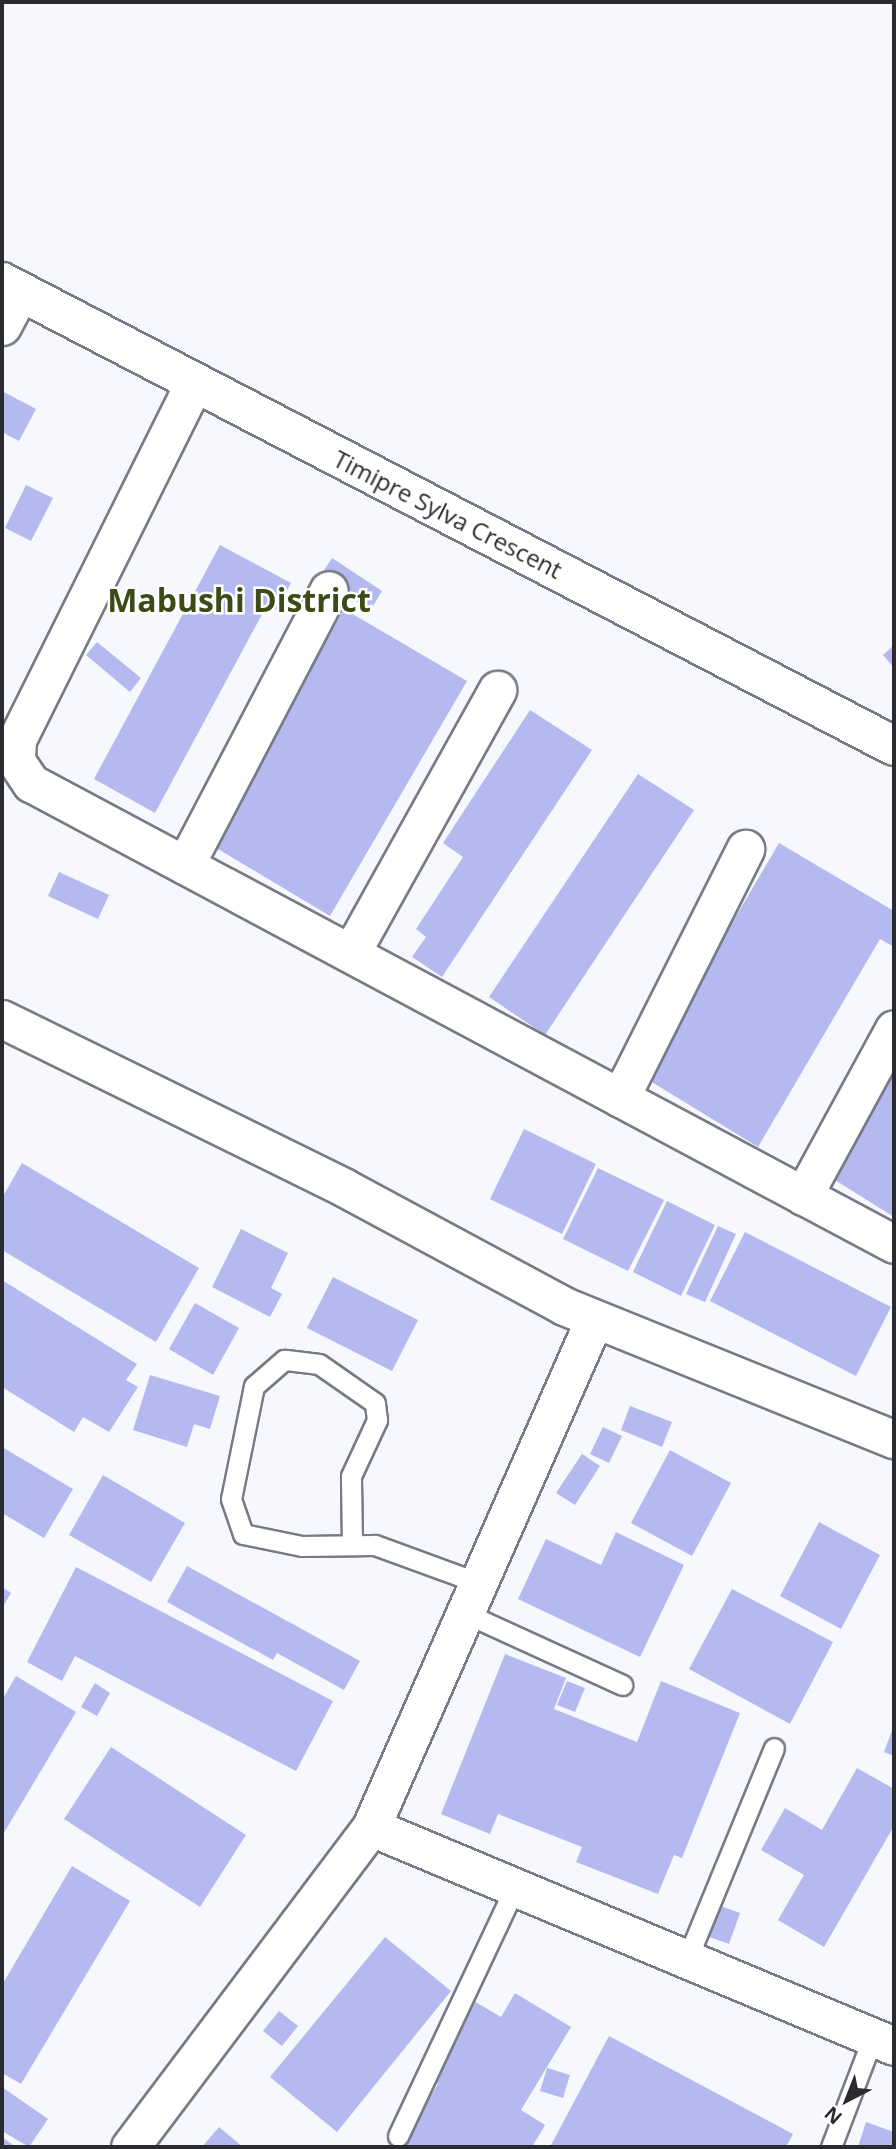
<!DOCTYPE html>
<html>
<head>
<meta charset="utf-8">
<style>
  body { margin:0 }
  #map { position:relative; width:896px; height:2149px; overflow:hidden; background:#f7f8fd; font-family:"Open Sans",sans-serif }
  div>[style] { position:absolute }
  .building>* { inset:0; background:#b4baef }
  .roads { filter:drop-shadow(2px 0 #787a85) drop-shadow(-2px 0 #787a85) drop-shadow(0 2px #787a85) drop-shadow(0 -2px #787a85) }
  .service>* { height:19px; margin:-9.5px; padding:0 9.5px; transform-origin:9.5px; border-radius:9.5px; background:#fff }
  .minor>* { height:37px; margin:-18.5px; padding:0 18.5px; transform-origin:18.5px; border-radius:18.5px; background:#fff }
  .tertiary>* { height:38px; margin:-19px; padding:0 19px; transform-origin:19px; border-radius:19px; background:#fff }
  span { translate:-50% -50%; white-space:nowrap; text-align:center; line-height:1.15; -webkit-text-stroke:5px #fff; paint-order:stroke }
  .street-label { font-size:24px; color:#2a2b30 }
  .district-label { font-size:32px; color:#3c4b15; font-weight:700 }
  .frame { position:absolute; inset:0; border:4px solid #2a2b30; pointer-events:none }
  .north { position:absolute; left:812px; top:2065px; width:70px; height:70px; -webkit-text-stroke:5px #fff; paint-order:stroke; rotate:222deg; font-size:19px; font-weight:700; line-height:28px; text-align:center; color:#2a2b30 }
  .north::after { content:''; display:block; margin:auto; width:24px; height:32px; background:#2a2b30; clip-path:polygon(50% 0,100% 100%,50% 72%,0 100%) }
</style>
</head>
<body>
<div id="map">
  <div class="building">
    <div style="clip-path:polygon(2px 391px,36px 409px,19px 441px,2px 432px)"></div>
    <div style="clip-path:polygon(26px 485px,53px 498px,31px 541px,5px 528px)"></div>
    <div style="clip-path:polygon(220px 545px,291px 583px,276px 610px,267px 605px,155px 813px,94px 779px)"></div>
    <div style="clip-path:polygon(332px 558px,382px 591px,370px 611px,319px 578px)"></div>
    <div style="clip-path:polygon(344px 609px,467px 681px,330px 916px,208px 843px)"></div>
    <div style="clip-path:polygon(97px 642px,141px 678px,130px 692px,86px 655px)"></div>
    <div style="clip-path:polygon(894px 645px,894px 668px,883px 655px)"></div>
    <div style="clip-path:polygon(530px 710px,592px 750px,442px 977px,412px 957px,426px 937px,416px 929px,463px 857px,443px 843px)"></div>
    <div style="clip-path:polygon(638px 774px,694px 810px,545px 1035px,489px 997px)"></div>
    <div style="clip-path:polygon(779px 843px,894px 911px,894px 947px,880px 939px,758px 1147px,642px 1076px)"></div>
    <div style="clip-path:polygon(59px 872px,109px 895px,98px 919px,48px 896px)"></div>
    <div style="clip-path:polygon(894px 1068px,894px 1217px,827px 1175px)"></div>
    <div style="clip-path:polygon(524px 1129px,596px 1164px,562px 1234px,490px 1199px)"></div>
    <div style="clip-path:polygon(22px 1163px,199px 1268px,156px 1342px,2px 1250px,2px 1198px)"></div>
    <div style="clip-path:polygon(598px 1168px,664px 1200px,628px 1271px,563px 1239px)"></div>
    <div style="clip-path:polygon(667px 1201px,715px 1225px,681px 1296px,633px 1272px)"></div>
    <div style="clip-path:polygon(718px 1226px,736px 1234px,705px 1302px,686px 1294px)"></div>
    <div style="clip-path:polygon(241px 1229px,288px 1253px,271px 1288px,282px 1294px,270px 1317px,212px 1287px)"></div>
    <div style="clip-path:polygon(745px 1232px,891px 1307px,856px 1376px,710px 1301px)"></div>
    <div style="clip-path:polygon(333px 1277px,418px 1320px,392px 1371px,307px 1328px)"></div>
    <div style="clip-path:polygon(2px 1280px,137px 1364px,126px 1380px,138px 1387px,109px 1432px,83px 1417px,74px 1432px,2px 1387px)"></div>
    <div style="clip-path:polygon(195px 1303px,239px 1328px,213px 1375px,169px 1349px)"></div>
    <div style="clip-path:polygon(150px 1375px,220px 1396px,210px 1429px,194px 1424px,187px 1447px,133px 1430px)"></div>
    <div style="clip-path:polygon(630px 1406px,672px 1422px,662px 1447px,621px 1430px)"></div>
    <div style="clip-path:polygon(603px 1427px,622px 1436px,609px 1463px,590px 1454px)"></div>
    <div style="clip-path:polygon(2px 1447px,73px 1489px,44px 1538px,2px 1513px)"></div>
    <div style="clip-path:polygon(670px 1450px,731px 1483px,692px 1556px,631px 1523px)"></div>
    <div style="clip-path:polygon(582px 1454px,600px 1466px,575px 1505px,556px 1493px)"></div>
    <div style="clip-path:polygon(103px 1475px,185px 1523px,151px 1582px,69px 1535px)"></div>
    <div style="clip-path:polygon(819px 1522px,880px 1555px,841px 1629px,780px 1596px)"></div>
    <div style="clip-path:polygon(616px 1532px,684px 1565px,640px 1657px,518px 1599px,546px 1539px,601px 1565px)"></div>
    <div style="clip-path:polygon(187px 1566px,360px 1661px,344px 1690px,277px 1653px,273px 1660px,167px 1602px)"></div>
    <div style="clip-path:polygon(76px 1567px,333px 1701px,296px 1771px,75px 1656px,62px 1681px,27px 1662px)"></div>
    <div style="clip-path:polygon(2px 1587px,11px 1593px,2px 1608px)"></div>
    <div style="clip-path:polygon(732px 1589px,833px 1642px,790px 1724px,689px 1669px)"></div>
    <div style="clip-path:polygon(505px 1654px,566px 1678px,554px 1709px,637px 1742px,661px 1681px,740px 1713px,682px 1858px,674px 1855px,658px 1894px,576px 1862px,582px 1847px,498px 1814px,490px 1834px,441px 1814px)"></div>
    <div style="clip-path:polygon(16px 1676px,76px 1712px,2px 1836px,2px 1700px)"></div>
    <div style="clip-path:polygon(567px 1681px,585px 1688px,575px 1712px,557px 1705px)"></div>
    <div style="clip-path:polygon(95px 1683px,110px 1693px,97px 1716px,81px 1707px)"></div>
    <div style="clip-path:polygon(894px 1725px,894px 1756px,884px 1752px)"></div>
    <div style="clip-path:polygon(111px 1747px,246px 1835px,200px 1907px,64px 1819px)"></div>
    <div style="clip-path:polygon(857px 1768px,894px 1789px,894px 1826px,824px 1947px,778px 1920px,804px 1875px,761px 1850px,785px 1808px,822px 1830px)"></div>
    <div style="clip-path:polygon(72px 1866px,130px 1901px,21px 2084px,2px 2073px,2px 1985px)"></div>
    <div style="clip-path:polygon(715px 1904px,740px 1913px,729px 1944px,704px 1935px)"></div>
    <div style="clip-path:polygon(385px 1937px,451px 1991px,337px 2132px,270px 2077px)"></div>
    <div style="clip-path:polygon(515px 1993px,571px 2027px,521px 2110px,545px 2125px,532px 2147px,399px 2147px,438px 2084px,427px 2078px,474px 2001px,501px 2017px)"></div>
    <div style="clip-path:polygon(279px 2011px,298px 2026px,282px 2046px,263px 2031px)"></div>
    <div style="clip-path:polygon(609px 2036px,793px 2134px,786px 2147px,550px 2147px)"></div>
    <div style="clip-path:polygon(547px 2068px,570px 2075px,563px 2098px,540px 2091px)"></div>
    <div style="clip-path:polygon(2px 2087px,48px 2119px,29px 2147px,2px 2131px)"></div>
    <div style="clip-path:polygon(866px 2122px,894px 2132px,891px 2147px,858px 2147px)"></div>
    <div style="clip-path:polygon(219px 2127px,243px 2147px,202px 2147px)"></div>
    <div style="clip-path:polygon(2px 2137px,16px 2147px,2px 2147px)"></div>
  </div>
  <div class="roads">
    <div class="service">
      <div style="left:352px;top:1543px;width:67px;rotate:-90.9deg"></div>
      <div style="left:351px;top:1476px;width:62px;rotate:-65.1deg"></div>
      <div style="left:377px;top:1420px;width:17px;rotate:-97deg"></div>
      <div style="left:375px;top:1403px;width:68px;rotate:-145.1deg"></div>
      <div style="left:319px;top:1364px;width:35px;rotate:-173deg"></div>
      <div style="left:284px;top:1360px;width:40px;rotate:139deg"></div>
      <div style="left:254px;top:1386px;width:115px;rotate:101.5deg"></div>
      <div style="left:231px;top:1499px;width:37px;rotate:71deg"></div>
      <div style="left:243px;top:1534px;width:60px;rotate:11.5deg"></div>
      <div style="left:302px;top:1546px;width:73px;rotate:-0.8deg"></div>
      <div style="left:375px;top:1545px;width:111px;rotate:20.1deg"></div>
      <div style="left:465px;top:1613px;width:173px;rotate:24.6deg"></div>
      <div style="left:687px;top:1959px;width:228px;rotate:-67.6deg"></div>
      <div style="left:398px;top:2136px;width:275px;rotate:-64.8deg"></div>
      <div style="left:831px;top:2147px;width:118px;rotate:-69.1deg"></div>
    </div>
    <div class="minor">
      <div style="left:2px;top:326px;width:38px;rotate:-62deg"></div>
      <div style="left:194px;top:383px;width:398px;rotate:116.4deg"></div>
      <div style="left:17px;top:739px;width:22px;rotate:93deg"></div>
      <div style="left:16px;top:761px;width:27px;rotate:56deg"></div>
      <div style="left:31px;top:783px;width:978px;rotate:28.11deg"></div>
      <div style="left:185px;top:865px;width:310px;rotate:-62.4deg"></div>
      <div style="left:352px;top:951px;width:299px;rotate:-60.9deg"></div>
      <div style="left:2px;top:1019px;width:382px;rotate:26.2deg"></div>
      <div style="left:345px;top:1188px;width:249px;rotate:28.3deg"></div>
      <div style="left:564px;top:1306px;width:356px;rotate:22deg"></div>
      <div style="left:620px;top:1098px;width:279px;rotate:-63.3deg"></div>
      <div style="left:803px;top:1196px;width:190px;rotate:-61.4deg"></div>
      <div style="left:371px;top:1827px;width:567px;rotate:22.72deg"></div>
      <div style="left:130px;top:2147px;width:401px;rotate:-53deg"></div>
      <div style="left:371px;top:1827px;width:554px;rotate:-66.26deg"></div>
    </div>
    <div class="tertiary">
      <div style="left:2px;top:282px;width:1005px;rotate:27.48deg"></div>
    </div>
  </div>
  <div class="street-label">
    <span style="left:448px;top:514px;rotate:27deg">Timipre Sylva Crescent</span>
  </div>
  <div class="district-label">
    <span style="left:239px;top:600px">Mabushi District</span>
  </div>
  <div class="frame"></div>
  <div class="north">N</div>
</div>
</body>
</html>
